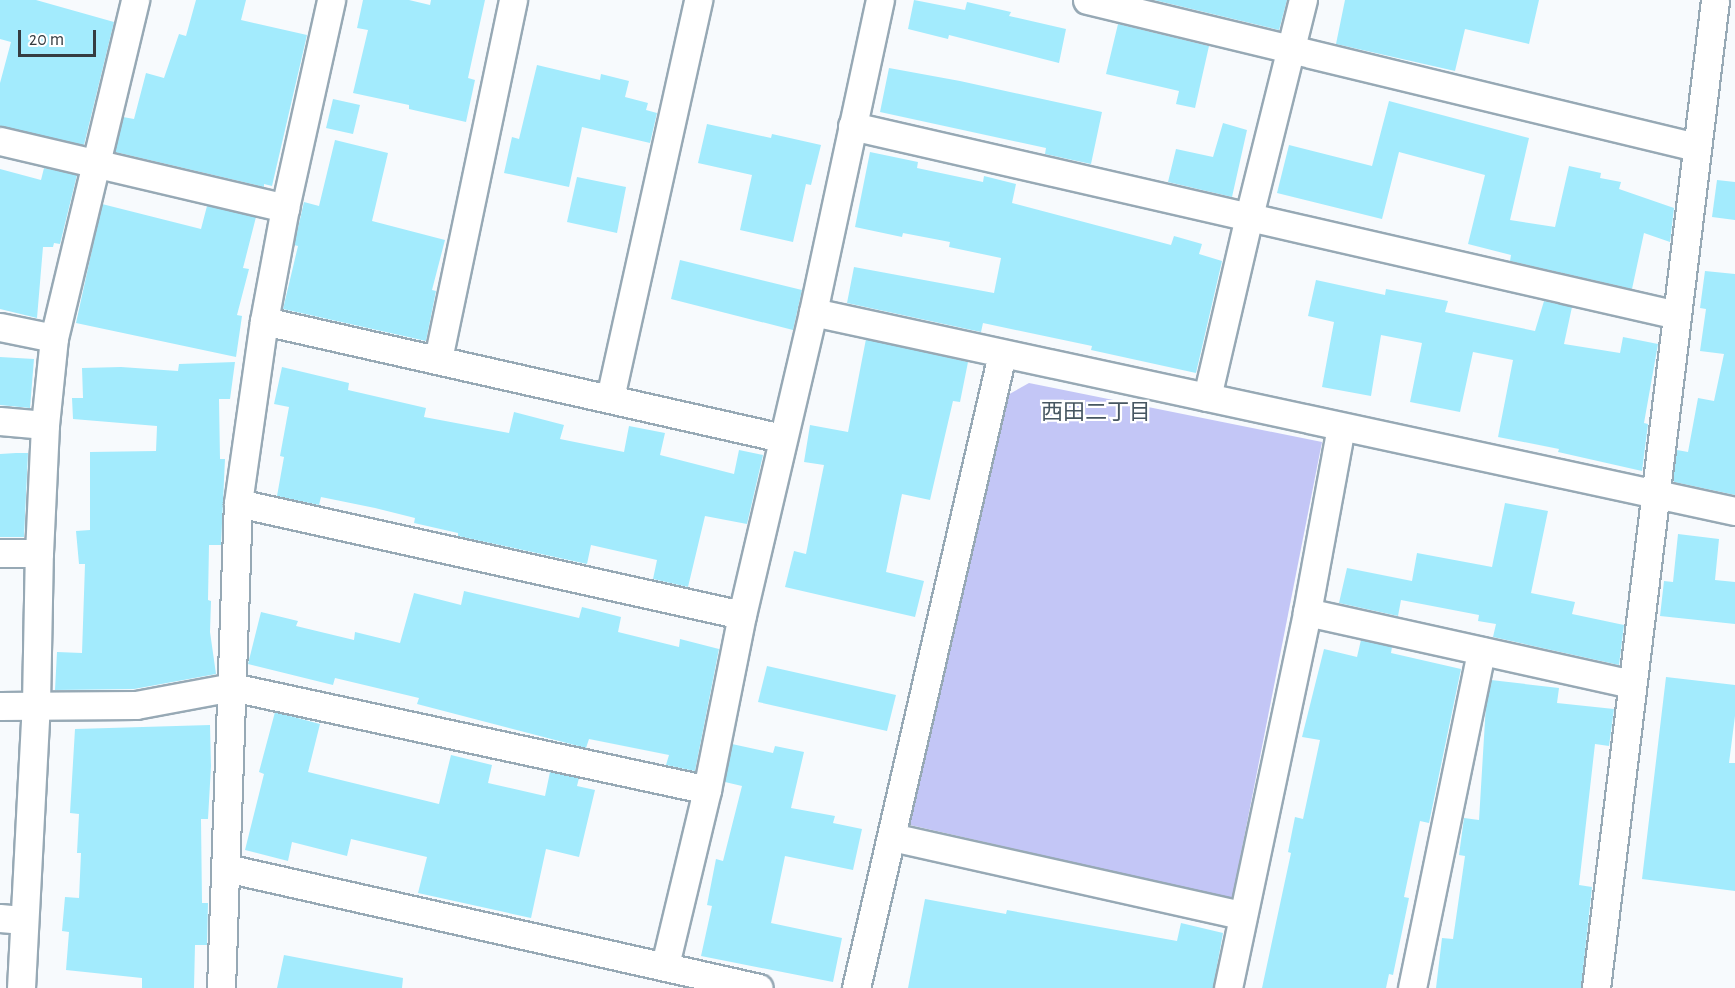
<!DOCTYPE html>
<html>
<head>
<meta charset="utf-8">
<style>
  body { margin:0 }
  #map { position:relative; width:1735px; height:988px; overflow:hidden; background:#f7fafd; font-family:"Alegreya Sans","Noto Sans JP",sans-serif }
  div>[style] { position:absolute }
  .green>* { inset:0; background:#c3c6f6 }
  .building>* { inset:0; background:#a3ebfd }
  .roads { filter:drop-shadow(2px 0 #97a9b5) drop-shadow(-2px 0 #97a9b5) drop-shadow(0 2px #97a9b5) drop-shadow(0 -2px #97a9b5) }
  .minor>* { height:27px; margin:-13.5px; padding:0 13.5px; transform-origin:13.5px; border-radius:13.5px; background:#fff }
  span { translate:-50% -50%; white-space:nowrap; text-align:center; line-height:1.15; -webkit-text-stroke:4.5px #fff; paint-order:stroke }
  .neighbourhood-label { font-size:22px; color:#465661 }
  .scale { position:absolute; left:18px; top:30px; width:78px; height:27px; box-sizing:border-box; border:3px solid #353c41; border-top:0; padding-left:8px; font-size:18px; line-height:21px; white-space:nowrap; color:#353c41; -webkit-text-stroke:4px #fff; paint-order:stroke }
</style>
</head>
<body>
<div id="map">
  <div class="green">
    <div style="clip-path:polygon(1029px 383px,1322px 442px,1232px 899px,910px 825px,1006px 396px)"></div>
  </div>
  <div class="building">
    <div style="clip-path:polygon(0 0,36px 0,114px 22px,84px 145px,0 126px,0 83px,11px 42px,0 39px)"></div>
    <div style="clip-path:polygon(196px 0,246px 0,241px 20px,307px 35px,272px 186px,264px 184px,264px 187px,115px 152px,123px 117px,134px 119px,146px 73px,164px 78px,179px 34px,186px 36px)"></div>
    <div style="clip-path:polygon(363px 0,409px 0,430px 5px,431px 0,485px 0,468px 78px,475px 80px,466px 122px,409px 109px,409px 105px,353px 93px,368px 30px,357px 28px)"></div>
    <div style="clip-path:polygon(914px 0,965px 10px,967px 2px,1011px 12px,1009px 16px,1066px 29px,1059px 63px,949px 35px,948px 39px,908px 29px)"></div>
    <div style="clip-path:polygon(1154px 0,1287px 0,1279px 30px)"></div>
    <div style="clip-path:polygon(1345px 0,1539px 0,1529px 44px,1465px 29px,1455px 71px,1336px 44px)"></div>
    <div style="clip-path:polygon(1118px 24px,1209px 46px,1195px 108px,1176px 104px,1179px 91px,1106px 74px)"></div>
    <div style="clip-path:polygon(537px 65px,600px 80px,601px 74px,629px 81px,625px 97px,648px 103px,646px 110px,657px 113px,650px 143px,582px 127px,569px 187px,504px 173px,512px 137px,519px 139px)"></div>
    <div style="clip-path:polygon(889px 68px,960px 81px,1102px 112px,1091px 164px,1045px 154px,1046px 148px,880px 112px)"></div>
    <div style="clip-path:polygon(333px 99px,360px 105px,353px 134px,326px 128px)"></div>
    <div style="clip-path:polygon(1389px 101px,1529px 138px,1510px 220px,1555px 227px,1569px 166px,1601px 173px,1600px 178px,1621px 182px,1619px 189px,1674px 208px,1670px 242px,1644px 233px,1632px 289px,1510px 261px,1511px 255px,1468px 244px,1485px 175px,1399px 152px,1382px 219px,1277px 193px,1289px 145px,1372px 166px)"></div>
    <div style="clip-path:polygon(1223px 123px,1247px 130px,1232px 197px,1168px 182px,1176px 149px,1213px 157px)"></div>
    <div style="clip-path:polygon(707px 124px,771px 138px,772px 134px,821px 145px,811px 185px,806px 184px,793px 242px,740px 230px,752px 175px,698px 163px)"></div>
    <div style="clip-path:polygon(335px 140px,388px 153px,372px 221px,445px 240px,432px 290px,436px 291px,426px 341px,283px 309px,298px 246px,294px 245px,304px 202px,319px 206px)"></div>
    <div style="clip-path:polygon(870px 152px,918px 162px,917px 168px,983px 182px,984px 176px,1016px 184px,1012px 203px,1171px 245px,1174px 236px,1202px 244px,1199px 254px,1222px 261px,1196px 373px,1091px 350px,1092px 346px,983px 323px,981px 332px,847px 303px,854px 267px,994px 293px,1001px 258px,949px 247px,950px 242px,903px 233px,902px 237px,855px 227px)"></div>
    <div style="clip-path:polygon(44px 168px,77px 175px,60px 244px,54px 243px,53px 247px,43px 247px,37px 318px,0 309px,0 169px,41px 180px)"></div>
    <div style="clip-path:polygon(577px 177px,626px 187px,617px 233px,567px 222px)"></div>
    <div style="clip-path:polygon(1717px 180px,1735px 182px,1735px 220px,1712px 217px)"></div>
    <div style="clip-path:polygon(102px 204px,201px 229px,207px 206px,256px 217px,243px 268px,249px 269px,237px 315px,242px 316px,236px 357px,76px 323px)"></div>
    <div style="clip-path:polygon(680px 260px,802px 290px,793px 330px,671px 299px)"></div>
    <div style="clip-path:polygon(1705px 271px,1735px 274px,1735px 495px,1674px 482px,1673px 478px,1677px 450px,1688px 452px,1698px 398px,1714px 401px,1724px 354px,1700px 351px,1706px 309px,1700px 308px)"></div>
    <div style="clip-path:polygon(1316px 280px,1385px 295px,1386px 289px,1448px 301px,1445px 312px,1535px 331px,1544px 301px,1572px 307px,1564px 344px,1620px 353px,1623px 337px,1658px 344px,1644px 423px,1648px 424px,1642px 471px,1558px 452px,1559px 449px,1498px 437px,1513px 360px,1473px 352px,1460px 412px,1410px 402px,1422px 343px,1381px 335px,1371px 396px,1322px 387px,1334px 322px,1308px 316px)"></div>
    <div style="clip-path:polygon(866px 339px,968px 362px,960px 402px,953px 401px,930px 500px,902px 494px,886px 572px,924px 581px,915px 617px,785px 587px,794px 551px,806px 554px,824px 465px,804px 462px,810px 425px,848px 432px)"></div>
    <div style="clip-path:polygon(0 357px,34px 359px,30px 408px,0 405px)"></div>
    <div style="clip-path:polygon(235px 362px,230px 399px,219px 399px,220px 459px,225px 459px,221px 545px,209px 545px,208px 600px,211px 601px,210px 632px,216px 674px,134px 689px,55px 690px,57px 652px,82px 653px,85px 564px,79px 564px,76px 531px,90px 530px,90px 452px,156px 451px,157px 426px,73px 419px,72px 398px,83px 398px,82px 368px,121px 367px,178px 371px,179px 364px)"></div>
    <div style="clip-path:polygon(282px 367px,349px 383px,348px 390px,426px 408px,424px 417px,509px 433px,514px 412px,564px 425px,560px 439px,624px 452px,629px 426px,665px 433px,660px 455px,734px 474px,739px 450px,763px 455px,747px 524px,705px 516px,688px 587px,653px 579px,657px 560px,591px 545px,587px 564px,458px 536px,458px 533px,414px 523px,415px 518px,375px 508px,321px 497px,319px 505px,277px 496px,284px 457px,280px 456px,289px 407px,274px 404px)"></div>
    <div style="clip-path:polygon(16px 453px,28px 453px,24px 537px,0 537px,0 454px)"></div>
    <div style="clip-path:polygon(1505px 503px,1548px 511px,1531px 593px,1575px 602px,1572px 614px,1624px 625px,1619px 665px,1493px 637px,1496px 624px,1478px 621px,1479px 615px,1401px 600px,1398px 616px,1339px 603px,1347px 568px,1412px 581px,1417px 553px,1492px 567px)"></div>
    <div style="clip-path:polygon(1678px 534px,1719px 539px,1715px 580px,1735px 582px,1735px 624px,1660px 616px,1664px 581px,1673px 582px)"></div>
    <div style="clip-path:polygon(464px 591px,579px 618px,582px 607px,621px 617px,618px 632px,679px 647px,680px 639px,719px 649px,695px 771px,666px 765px,669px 755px,589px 739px,586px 748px,417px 704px,419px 698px,335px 678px,333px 685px,248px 664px,261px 612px,298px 621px,296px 626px,354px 640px,355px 632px,400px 643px,414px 593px,461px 605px)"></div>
    <div style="clip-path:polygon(1361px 640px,1392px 647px,1391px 653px,1461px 669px,1429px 823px,1420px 821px,1404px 897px,1409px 898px,1393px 975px,1389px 974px,1386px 988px,1262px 988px,1291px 853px,1288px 852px,1295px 817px,1303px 819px,1320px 740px,1302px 737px,1324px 649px,1357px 657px)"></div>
    <div style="clip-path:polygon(767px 666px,896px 695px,887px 731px,758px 702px)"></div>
    <div style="clip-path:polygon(1666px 677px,1735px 685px,1735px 716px,1729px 763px,1735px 763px,1735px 891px,1642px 879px)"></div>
    <div style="clip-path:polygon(1491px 680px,1559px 688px,1557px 703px,1614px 709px,1609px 746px,1595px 744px,1579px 885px,1592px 887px,1581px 988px,1436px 988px,1442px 938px,1453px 939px,1465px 856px,1459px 855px,1464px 818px,1479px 820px,1486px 704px)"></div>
    <div style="clip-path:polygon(275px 712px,320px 724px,308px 772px,439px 804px,451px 755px,492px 765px,488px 783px,545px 796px,550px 772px,579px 778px,577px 786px,595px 790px,579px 857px,546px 849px,531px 918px,418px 893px,427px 857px,351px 839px,347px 856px,292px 842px,288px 861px,245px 850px,264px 774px,259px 772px)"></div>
    <div style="clip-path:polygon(210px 725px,211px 766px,208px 819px,201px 819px,202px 903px,208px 903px,207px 945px,195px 945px,194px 988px,142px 988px,142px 978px,66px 970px,69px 932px,62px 931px,65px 897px,79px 898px,81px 853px,77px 853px,79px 814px,70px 813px,75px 729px)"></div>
    <div style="clip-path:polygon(732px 744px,773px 753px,775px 746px,804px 752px,791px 808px,835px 816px,833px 823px,862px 829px,853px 870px,785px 856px,771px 923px,842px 938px,833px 982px,701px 956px,712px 906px,707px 905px,716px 859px,723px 861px,742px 786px,725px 782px)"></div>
    <div style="clip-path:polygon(925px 899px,1006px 914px,1007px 910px,1177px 941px,1181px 923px,1223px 933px,1213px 988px,908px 988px)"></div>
    <div style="clip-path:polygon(284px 955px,403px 978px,402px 988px,277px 988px)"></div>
  </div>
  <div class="roads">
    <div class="minor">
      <div style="left:1087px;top:0;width:626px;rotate:13.57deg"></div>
      <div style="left:852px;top:126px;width:846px;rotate:12.9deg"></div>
      <div style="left:0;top:141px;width:293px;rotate:13.2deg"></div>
      <div style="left:813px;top:312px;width:943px;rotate:12.18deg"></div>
      <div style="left:264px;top:321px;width:531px;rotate:12.73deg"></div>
      <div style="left:0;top:327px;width:55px;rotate:11.5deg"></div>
      <div style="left:438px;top:359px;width:367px;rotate:-78.2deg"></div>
      <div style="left:1207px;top:397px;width:186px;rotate:-76.9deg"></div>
      <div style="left:1249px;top:216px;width:223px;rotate:-76deg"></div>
      <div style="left:610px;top:398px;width:408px;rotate:-77.5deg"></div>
      <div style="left:0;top:421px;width:45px;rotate:5.1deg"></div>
      <div style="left:238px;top:503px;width:516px;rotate:12.53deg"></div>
      <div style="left:0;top:553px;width:39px"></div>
      <div style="left:1307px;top:612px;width:333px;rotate:12.5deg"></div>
      <div style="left:0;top:706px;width:136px;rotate:-0.4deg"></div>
      <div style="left:136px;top:705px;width:98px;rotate:-10.6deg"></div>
      <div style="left:232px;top:687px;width:486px;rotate:12.2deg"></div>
      <div style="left:892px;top:837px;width:359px;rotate:12.6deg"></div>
      <div style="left:226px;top:868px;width:546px;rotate:12.69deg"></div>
      <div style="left:0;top:918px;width:24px;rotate:5deg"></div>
      <div style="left:665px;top:965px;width:180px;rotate:-76.5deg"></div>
      <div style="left:707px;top:790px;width:178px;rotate:-78.7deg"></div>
      <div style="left:742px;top:615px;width:311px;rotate:-76.8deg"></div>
      <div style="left:813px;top:312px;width:319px;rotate:-77.9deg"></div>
      <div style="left:21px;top:988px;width:284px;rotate:-87deg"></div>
      <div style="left:36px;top:704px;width:151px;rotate:-88.9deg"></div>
      <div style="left:39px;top:553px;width:128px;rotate:-87.3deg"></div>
      <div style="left:45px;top:425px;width:87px;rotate:-84.1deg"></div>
      <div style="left:54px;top:338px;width:348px;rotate:-76.5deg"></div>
      <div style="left:221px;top:988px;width:485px;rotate:-88deg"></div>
      <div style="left:238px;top:503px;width:184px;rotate:-81.9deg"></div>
      <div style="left:264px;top:321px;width:115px;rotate:-79.5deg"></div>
      <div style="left:285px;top:208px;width:213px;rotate:-77.5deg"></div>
      <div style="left:856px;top:988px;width:651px;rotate:-77.03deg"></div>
      <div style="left:1228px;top:988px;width:384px;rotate:-78.1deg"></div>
      <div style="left:1307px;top:612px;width:188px;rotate:-79.6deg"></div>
      <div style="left:1412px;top:988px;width:344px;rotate:-78.4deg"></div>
      <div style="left:1596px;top:988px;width:995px;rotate:-83.13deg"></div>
    </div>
  </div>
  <div class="neighbourhood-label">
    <span style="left:1096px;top:413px">西田二丁目</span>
  </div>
  <div class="scale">20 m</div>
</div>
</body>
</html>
